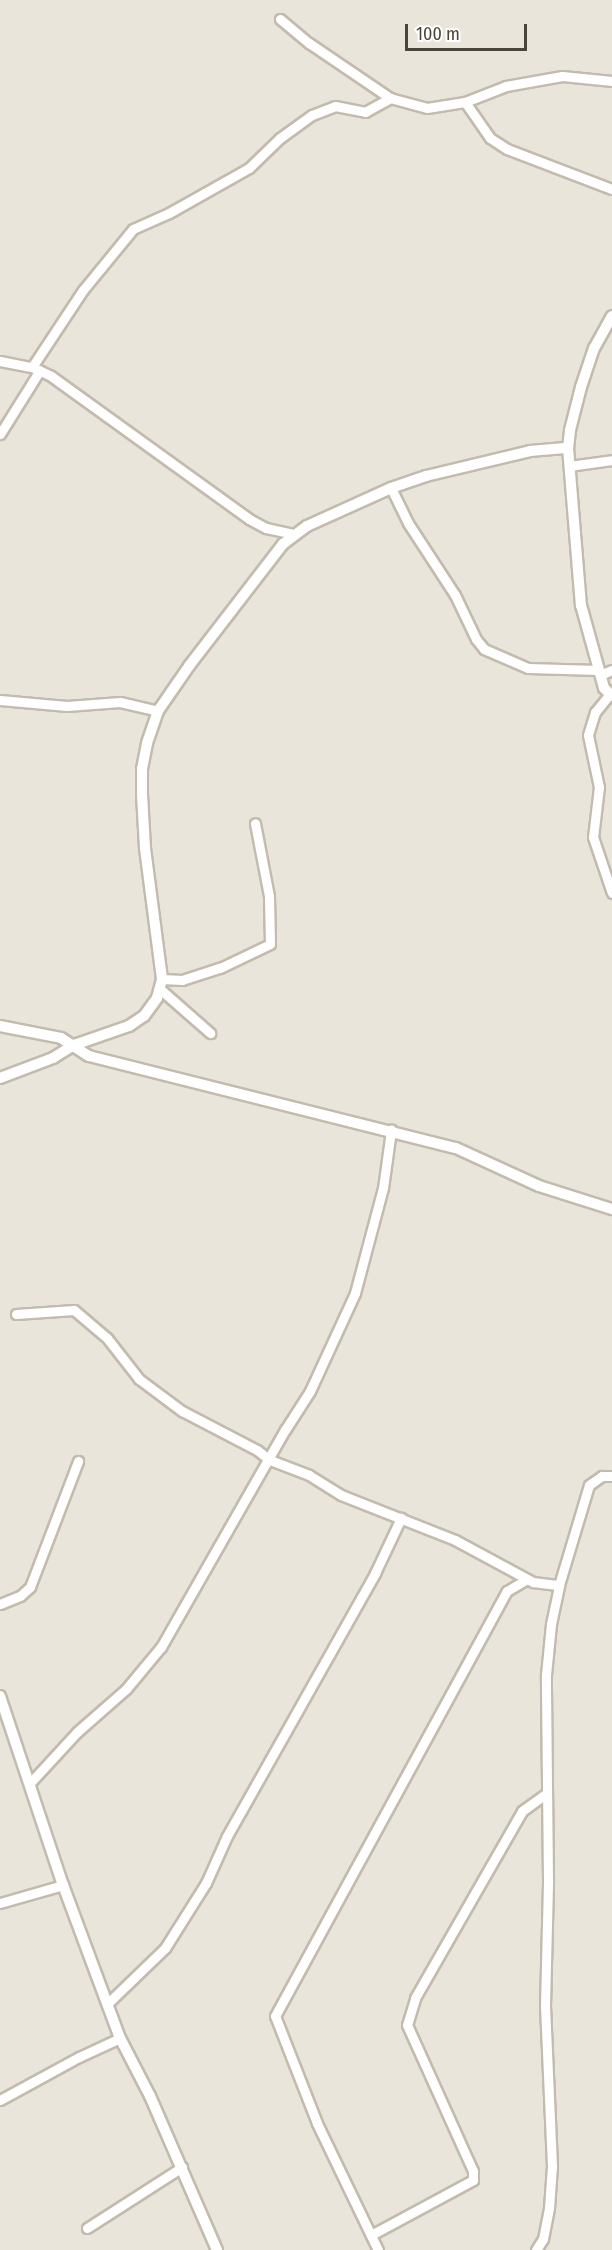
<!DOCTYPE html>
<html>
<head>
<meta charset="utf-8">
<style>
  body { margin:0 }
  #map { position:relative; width:612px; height:2250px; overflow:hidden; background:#f6f3ec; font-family:"Fira Sans Condensed",sans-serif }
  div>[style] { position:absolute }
  .residential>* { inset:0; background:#eae5da }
  .roads { filter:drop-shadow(2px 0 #c2bbae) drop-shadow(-2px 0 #c2bbae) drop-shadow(0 2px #c2bbae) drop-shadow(0 -2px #c2bbae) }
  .minor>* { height:9px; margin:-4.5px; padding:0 4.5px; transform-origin:4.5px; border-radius:4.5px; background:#fff }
  .tertiary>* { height:10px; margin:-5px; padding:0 5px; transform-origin:5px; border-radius:5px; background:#fff }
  span { translate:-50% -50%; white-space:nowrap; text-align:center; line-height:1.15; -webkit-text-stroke:5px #fff; paint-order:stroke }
  .scale { position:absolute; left:405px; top:24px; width:122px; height:27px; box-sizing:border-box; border:3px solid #4b4439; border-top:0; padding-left:8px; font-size:18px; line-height:21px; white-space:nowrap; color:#4b4439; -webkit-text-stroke:4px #fff; paint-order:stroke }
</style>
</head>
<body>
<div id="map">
  <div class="residential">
    <div style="clip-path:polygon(0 0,612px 0,612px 2250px,0 2250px)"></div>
  </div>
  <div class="roads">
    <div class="minor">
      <div style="left:280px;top:19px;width:38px;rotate:40deg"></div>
      <div style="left:309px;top:43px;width:98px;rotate:34.2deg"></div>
      <div style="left:390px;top:98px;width:38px;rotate:15deg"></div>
      <div style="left:427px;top:108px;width:38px;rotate:-9deg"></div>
      <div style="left:612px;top:81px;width:50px;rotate:-174.3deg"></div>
      <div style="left:562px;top:76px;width:57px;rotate:169.9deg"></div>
      <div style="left:506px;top:86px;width:44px;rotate:158.7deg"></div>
      <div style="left:465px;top:102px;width:44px;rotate:55.2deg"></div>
      <div style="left:490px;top:138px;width:20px;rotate:33deg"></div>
      <div style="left:507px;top:149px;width:112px;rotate:20.9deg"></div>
      <div style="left:0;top:361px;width:33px;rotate:11deg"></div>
      <div style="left:32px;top:367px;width:21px;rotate:25deg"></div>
      <div style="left:51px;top:376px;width:244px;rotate:35.8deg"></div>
      <div style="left:249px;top:519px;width:19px;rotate:28deg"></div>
      <div style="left:266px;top:528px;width:29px;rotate:12deg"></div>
      <div style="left:32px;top:367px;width:92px;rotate:-56.5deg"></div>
      <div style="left:83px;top:290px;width:79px;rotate:-50.7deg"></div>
      <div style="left:133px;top:229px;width:39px;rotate:-24deg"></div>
      <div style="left:169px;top:213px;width:92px;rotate:-29.4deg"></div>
      <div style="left:249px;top:168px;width:43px;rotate:-44.1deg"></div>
      <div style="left:280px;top:138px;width:39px;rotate:-36deg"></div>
      <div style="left:312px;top:115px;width:25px;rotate:-21deg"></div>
      <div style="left:335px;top:106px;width:31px;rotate:11deg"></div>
      <div style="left:365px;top:112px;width:29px;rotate:-29deg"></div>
      <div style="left:0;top:434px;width:75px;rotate:-58deg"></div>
      <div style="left:569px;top:466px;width:43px;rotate:-7.9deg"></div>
      <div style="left:391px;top:488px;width:39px;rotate:64deg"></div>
      <div style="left:408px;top:523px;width:86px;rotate:56.9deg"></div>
      <div style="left:455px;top:595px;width:49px;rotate:64.5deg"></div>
      <div style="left:476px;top:639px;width:13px;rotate:51deg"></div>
      <div style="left:484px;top:649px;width:48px;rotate:23.4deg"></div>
      <div style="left:528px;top:668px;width:70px;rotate:1.6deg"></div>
      <div style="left:600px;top:675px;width:13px;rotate:-23deg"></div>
      <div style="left:609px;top:695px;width:22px;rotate:129deg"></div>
      <div style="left:595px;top:712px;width:24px;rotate:107deg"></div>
      <div style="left:588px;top:735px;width:53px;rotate:78.1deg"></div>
      <div style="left:599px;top:787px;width:50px;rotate:96.8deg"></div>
      <div style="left:593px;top:837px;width:59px;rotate:71.3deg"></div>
      <div style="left:0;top:700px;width:67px;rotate:5.1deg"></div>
      <div style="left:67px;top:706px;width:53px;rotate:-4.3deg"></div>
      <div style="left:120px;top:702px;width:39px;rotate:13deg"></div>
      <div style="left:162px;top:979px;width:20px;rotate:3deg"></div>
      <div style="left:182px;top:980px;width:40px;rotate:-18deg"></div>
      <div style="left:220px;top:968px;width:55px;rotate:-25.6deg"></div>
      <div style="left:270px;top:944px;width:48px;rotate:-91.2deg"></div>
      <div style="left:269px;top:896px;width:74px;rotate:-100.9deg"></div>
      <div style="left:160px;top:989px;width:67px;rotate:41.3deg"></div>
      <div style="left:16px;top:1314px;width:58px;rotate:-3.9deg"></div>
      <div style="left:74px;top:1310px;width:43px;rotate:40.3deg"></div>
      <div style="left:107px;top:1338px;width:52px;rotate:52deg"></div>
      <div style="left:139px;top:1379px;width:54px;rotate:36.7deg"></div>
      <div style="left:182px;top:1411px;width:85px;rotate:27.5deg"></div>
      <div style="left:257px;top:1450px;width:16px;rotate:38deg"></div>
      <div style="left:270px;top:1460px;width:42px;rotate:21deg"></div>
      <div style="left:309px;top:1475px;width:38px;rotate:32deg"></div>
      <div style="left:341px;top:1495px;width:123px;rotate:21.5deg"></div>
      <div style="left:455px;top:1540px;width:89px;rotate:28.3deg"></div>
      <div style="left:533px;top:1582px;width:26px;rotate:7deg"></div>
      <div style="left:0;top:1604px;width:22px;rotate:-22deg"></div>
      <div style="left:20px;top:1596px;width:13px;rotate:-42deg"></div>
      <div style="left:30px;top:1587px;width:135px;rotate:-69.1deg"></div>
      <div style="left:30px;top:1783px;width:69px;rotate:-47.3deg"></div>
      <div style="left:77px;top:1732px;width:65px;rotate:-41.3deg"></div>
      <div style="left:126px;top:1689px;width:55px;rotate:-50.2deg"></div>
      <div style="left:161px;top:1647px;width:250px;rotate:-60.3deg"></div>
      <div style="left:285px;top:1430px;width:46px;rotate:-57.3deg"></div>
      <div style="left:310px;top:1391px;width:108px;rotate:-65.3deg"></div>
      <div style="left:355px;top:1293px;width:109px;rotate:-75.1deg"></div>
      <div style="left:383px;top:1188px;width:59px;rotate:-82.1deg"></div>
      <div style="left:0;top:1903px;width:66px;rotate:-15.9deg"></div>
      <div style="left:107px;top:2004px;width:81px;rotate:-44deg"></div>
      <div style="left:165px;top:1948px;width:77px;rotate:-57.8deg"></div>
      <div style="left:206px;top:1883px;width:51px;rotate:-65.9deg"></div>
      <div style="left:227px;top:1836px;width:302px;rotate:-60.6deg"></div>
      <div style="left:375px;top:1573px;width:61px;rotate:-64.7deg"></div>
      <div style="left:0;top:2100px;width:90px;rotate:-28.6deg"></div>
      <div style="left:79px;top:2057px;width:45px;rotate:-24.9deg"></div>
      <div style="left:87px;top:2228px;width:113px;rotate:-32.7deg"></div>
      <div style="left:371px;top:2235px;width:116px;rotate:-28.3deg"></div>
      <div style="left:473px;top:2180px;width:9px;rotate:-90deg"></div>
      <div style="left:473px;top:2171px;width:160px;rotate:-114.3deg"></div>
      <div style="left:407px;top:2025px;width:28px;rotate:-73deg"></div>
      <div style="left:415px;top:1998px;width:215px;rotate:-60.2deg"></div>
      <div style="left:522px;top:1811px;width:31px;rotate:-36deg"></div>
      <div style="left:378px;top:2250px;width:141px;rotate:-115.7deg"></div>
      <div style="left:317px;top:2123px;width:115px;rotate:-111.4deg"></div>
      <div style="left:275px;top:2016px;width:484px;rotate:-61.4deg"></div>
      <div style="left:507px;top:1591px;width:23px;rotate:-31deg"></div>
      <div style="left:536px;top:2250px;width:13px;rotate:-58deg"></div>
      <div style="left:543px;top:2239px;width:32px;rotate:-79deg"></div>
      <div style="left:549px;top:2208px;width:42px;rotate:-85.9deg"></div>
      <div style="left:552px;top:2166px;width:160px;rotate:-92.5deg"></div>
      <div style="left:545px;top:2006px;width:127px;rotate:-88.6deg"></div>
      <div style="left:548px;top:1879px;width:204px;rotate:-90.6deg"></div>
      <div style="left:546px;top:1675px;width:51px;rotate:-84.4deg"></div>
      <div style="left:551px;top:1624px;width:40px;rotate:-78deg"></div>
      <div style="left:559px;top:1585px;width:104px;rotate:-73.3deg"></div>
      <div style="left:589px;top:1485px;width:16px;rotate:-35deg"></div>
      <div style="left:602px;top:1476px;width:10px"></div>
    </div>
    <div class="tertiary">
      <div style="left:612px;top:316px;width:37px;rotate:119deg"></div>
      <div style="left:594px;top:348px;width:41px;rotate:108.4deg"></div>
      <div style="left:581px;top:387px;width:44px;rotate:104.3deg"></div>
      <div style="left:570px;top:430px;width:18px;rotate:96deg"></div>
      <div style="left:568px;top:448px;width:158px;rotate:85.3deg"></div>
      <div style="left:581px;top:605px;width:86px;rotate:74.5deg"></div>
      <div style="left:604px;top:688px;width:11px;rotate:45deg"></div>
      <div style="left:0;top:1026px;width:62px;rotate:11.1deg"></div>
      <div style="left:61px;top:1038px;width:33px;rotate:33deg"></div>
      <div style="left:89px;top:1056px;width:378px;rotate:14.1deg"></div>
      <div style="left:456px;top:1148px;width:91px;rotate:24.6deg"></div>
      <div style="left:539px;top:1186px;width:77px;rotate:17.5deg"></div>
      <div style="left:0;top:1078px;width:57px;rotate:-20.7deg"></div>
      <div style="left:53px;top:1058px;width:25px;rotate:-32deg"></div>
      <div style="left:74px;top:1045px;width:58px;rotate:-19.1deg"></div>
      <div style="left:129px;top:1026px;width:18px;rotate:-34deg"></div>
      <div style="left:144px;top:1016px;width:22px;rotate:-54deg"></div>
      <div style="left:157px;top:998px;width:20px;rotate:-75deg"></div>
      <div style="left:162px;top:979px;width:132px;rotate:-97.4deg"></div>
      <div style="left:145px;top:848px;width:54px;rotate:-93.2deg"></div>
      <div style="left:142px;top:794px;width:25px;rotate:-90deg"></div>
      <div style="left:142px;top:769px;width:26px;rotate:-79deg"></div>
      <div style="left:147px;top:743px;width:34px;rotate:-71deg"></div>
      <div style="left:158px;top:711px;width:55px;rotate:-55.4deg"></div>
      <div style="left:189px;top:666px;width:154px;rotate:-52.4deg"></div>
      <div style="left:283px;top:544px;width:30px;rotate:-37deg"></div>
      <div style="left:307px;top:526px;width:92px;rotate:-24.3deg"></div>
      <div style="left:391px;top:488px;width:37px;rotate:-19deg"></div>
      <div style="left:426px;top:476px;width:107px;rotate:-13.5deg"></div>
      <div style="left:530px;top:451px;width:38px;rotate:-5deg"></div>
      <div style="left:0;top:1696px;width:199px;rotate:71.6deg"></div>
      <div style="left:63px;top:1885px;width:163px;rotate:69.6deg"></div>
      <div style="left:120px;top:2038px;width:65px;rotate:62.7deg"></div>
      <div style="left:150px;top:2096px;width:168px;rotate:66.5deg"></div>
    </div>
  </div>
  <div class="scale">100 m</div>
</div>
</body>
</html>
